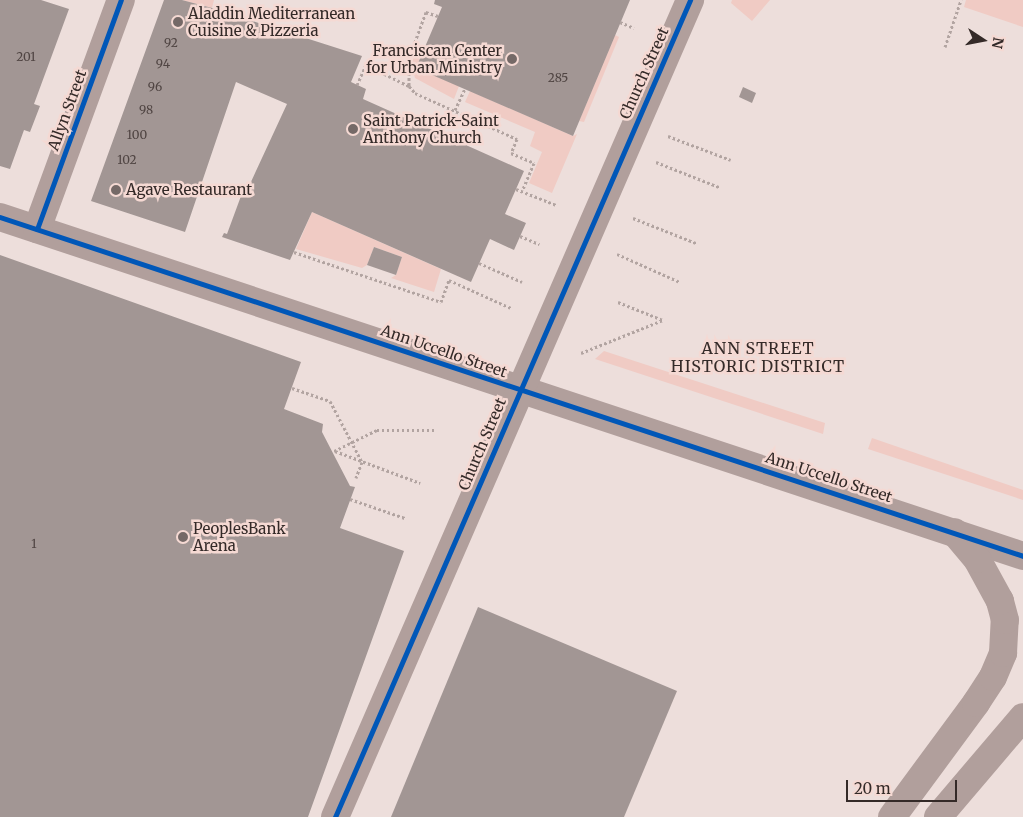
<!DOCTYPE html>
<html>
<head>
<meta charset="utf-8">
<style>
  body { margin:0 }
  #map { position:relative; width:1023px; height:817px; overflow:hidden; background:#eddedb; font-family:Merriweather,serif }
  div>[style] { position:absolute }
  .green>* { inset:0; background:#f0cbc4 }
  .building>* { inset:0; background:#a29694 }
  .path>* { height:3px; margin-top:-1.5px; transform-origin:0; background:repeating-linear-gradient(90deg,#b2a4a1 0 2.5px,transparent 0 5px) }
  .tertiary>* { height:28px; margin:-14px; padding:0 14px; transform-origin:14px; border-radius:14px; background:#b19f9c }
  .cycleway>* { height:5px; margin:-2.5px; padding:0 2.5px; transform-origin:2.5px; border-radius:2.5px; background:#0057b8 }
  .dots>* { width:14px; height:14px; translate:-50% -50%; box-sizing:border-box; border:2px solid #f5d9d3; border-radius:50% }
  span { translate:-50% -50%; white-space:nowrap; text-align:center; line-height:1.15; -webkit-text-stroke:5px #f5d9d3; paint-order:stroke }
  .number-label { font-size:12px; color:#504543 }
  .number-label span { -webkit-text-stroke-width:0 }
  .poi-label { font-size:15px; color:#342a28 }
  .left { translate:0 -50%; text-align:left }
  .right { translate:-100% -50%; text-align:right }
  .street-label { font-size:15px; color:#342a28 }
  .neighbourhood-label { font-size:16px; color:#342a28; letter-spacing:1px }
  .north { position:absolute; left:958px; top:15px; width:50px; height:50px; -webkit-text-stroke:4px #f5d9d3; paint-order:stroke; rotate:101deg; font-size:14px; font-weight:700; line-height:20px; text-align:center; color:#342a28 }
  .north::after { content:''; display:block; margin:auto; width:18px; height:22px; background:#342a28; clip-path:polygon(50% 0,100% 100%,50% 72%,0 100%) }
  .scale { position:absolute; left:846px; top:780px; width:111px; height:22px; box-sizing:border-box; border:2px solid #342a28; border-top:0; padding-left:6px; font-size:15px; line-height:18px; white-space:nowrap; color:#342a28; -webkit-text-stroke:4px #f5d9d3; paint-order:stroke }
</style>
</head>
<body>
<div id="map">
  <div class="green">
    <div style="clip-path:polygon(182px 0,214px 0,212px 8px)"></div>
    <div style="clip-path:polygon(732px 0,770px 0,752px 21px,731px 3px)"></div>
    <div style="clip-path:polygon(966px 0,1023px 0,1023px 27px,964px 7px)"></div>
    <div style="clip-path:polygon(615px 35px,619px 37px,584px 122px,579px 121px)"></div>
    <div style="clip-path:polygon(418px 46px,424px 49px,416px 68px,459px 86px,454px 99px,415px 78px,411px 64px)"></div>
    <div style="clip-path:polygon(470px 91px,573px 136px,577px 134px,552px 193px,529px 183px,542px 152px,530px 146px,535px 132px,465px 102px)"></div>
    <div style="clip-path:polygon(312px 212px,441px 269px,434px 292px,391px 278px,396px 275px,402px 257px,374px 247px,367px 265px,362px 268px,296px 249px)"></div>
    <div style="clip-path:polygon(604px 351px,825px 423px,823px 434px,595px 359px)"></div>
    <div style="clip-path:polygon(872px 438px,1023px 490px,1023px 500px,868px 449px)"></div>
  </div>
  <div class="building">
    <div style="clip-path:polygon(0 0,41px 0,69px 9px,34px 104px,40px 106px,30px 132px,24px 130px,10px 169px,0 166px)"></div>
    <div style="clip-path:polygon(164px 0,182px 0,212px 8px,362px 56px,351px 82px,366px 89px,363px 99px,524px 171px,505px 214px,526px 223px,514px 250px,490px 239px,471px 282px,312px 212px,290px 260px,222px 237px,224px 233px,227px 234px,241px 196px,244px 197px,287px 104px,236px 82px,185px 232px,91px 201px)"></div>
    <div style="clip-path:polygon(435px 0,630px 0,573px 136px,416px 68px,442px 7px,434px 4px)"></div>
    <div style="clip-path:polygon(743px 87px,756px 93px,752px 103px,739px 97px)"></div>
    <div style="clip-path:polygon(374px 247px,402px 257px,396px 275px,367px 265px)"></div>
    <div style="clip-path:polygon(0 255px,301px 362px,284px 409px,323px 424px,322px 432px,350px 486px,355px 487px,340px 528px,404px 551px,308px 817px,0 817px)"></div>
    <div style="clip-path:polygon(478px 607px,677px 691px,624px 817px,391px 817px)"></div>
  </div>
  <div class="path">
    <div style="left:438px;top:16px;width:13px;rotate:-162deg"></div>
    <div style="left:426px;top:12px;width:49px;rotate:110.3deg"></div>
    <div style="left:409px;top:58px;width:28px;rotate:90deg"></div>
    <div style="left:409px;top:86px;width:9px;rotate:49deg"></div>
    <div style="left:415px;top:93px;width:112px;rotate:24.3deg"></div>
    <div style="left:517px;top:139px;width:15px;rotate:113deg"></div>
    <div style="left:511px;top:153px;width:25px;rotate:23deg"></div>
    <div style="left:534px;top:163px;width:30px;rotate:113deg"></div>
    <div style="left:620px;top:22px;width:15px;rotate:23deg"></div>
    <div style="left:945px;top:47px;width:50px;rotate:-71.2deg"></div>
    <div style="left:357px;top:85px;width:22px;rotate:-66deg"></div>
    <div style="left:366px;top:65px;width:48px;rotate:26deg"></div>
    <div style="left:455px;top:110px;width:23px;rotate:-65deg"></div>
    <div style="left:668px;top:136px;width:67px;rotate:20.9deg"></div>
    <div style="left:656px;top:162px;width:68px;rotate:21.6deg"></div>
    <div style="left:516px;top:189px;width:43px;rotate:21.8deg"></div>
    <div style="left:633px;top:218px;width:68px;rotate:21.6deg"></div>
    <div style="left:520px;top:236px;width:21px;rotate:23deg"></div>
    <div style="left:294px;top:252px;width:155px;rotate:18.8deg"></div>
    <div style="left:441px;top:302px;width:23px;rotate:-70deg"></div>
    <div style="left:449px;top:280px;width:68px;rotate:24.3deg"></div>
    <div style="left:617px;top:254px;width:69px;rotate:24deg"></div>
    <div style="left:479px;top:263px;width:47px;rotate:23.8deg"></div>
    <div style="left:618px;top:302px;width:48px;rotate:21.8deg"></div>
    <div style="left:581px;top:353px;width:88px;rotate:-21.9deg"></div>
    <div style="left:292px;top:388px;width:40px;rotate:18.9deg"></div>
    <div style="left:330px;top:401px;width:69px;rotate:62.3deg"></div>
    <div style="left:362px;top:462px;width:17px;rotate:111deg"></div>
    <div style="left:334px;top:451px;width:48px;rotate:-26deg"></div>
    <div style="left:377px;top:430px;width:58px"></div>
    <div style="left:335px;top:451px;width:91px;rotate:20.6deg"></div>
    <div style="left:350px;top:499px;width:58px;rotate:19.1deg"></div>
  </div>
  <div class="tertiary">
    <div style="left:0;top:217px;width:1078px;rotate:18.33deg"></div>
    <div style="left:37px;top:229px;width:244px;rotate:-69.9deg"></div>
    <div style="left:335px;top:817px;width:891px;rotate:-66.51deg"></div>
    <div style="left:892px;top:817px;width:142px;rotate:-53.6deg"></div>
    <div style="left:976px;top:703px;width:31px;rotate:-57deg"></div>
    <div style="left:993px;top:677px;width:26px;rotate:-67deg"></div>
    <div style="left:1003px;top:653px;width:33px;rotate:-87deg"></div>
    <div style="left:1005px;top:620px;width:20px;rotate:-105deg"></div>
    <div style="left:1000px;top:601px;width:48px;rotate:-118.7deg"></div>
    <div style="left:977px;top:559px;width:35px;rotate:-130deg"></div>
    <div style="left:938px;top:817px;width:131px;rotate:-49.6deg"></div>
  </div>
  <div class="cycleway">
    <div style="left:0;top:217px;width:1078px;rotate:18.33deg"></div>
    <div style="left:37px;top:229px;width:244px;rotate:-69.9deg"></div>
    <div style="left:335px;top:817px;width:891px;rotate:-66.51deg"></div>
  </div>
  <div class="dots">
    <div style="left:178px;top:22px;background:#756967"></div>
    <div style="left:512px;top:59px;background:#756967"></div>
    <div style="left:353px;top:129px;background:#756967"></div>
    <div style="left:116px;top:190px;background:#756967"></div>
    <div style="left:183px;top:537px;background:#756967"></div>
  </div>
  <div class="number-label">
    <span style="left:171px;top:43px">92</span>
    <span style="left:26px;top:57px">201</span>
    <span style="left:163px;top:64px">94</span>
    <span style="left:558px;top:78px">285</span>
    <span style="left:155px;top:87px">96</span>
    <span style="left:146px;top:110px">98</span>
    <span style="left:137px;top:135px">100</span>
    <span style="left:127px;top:160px">102</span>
    <span style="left:34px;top:544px">1</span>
  </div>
  <div class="poi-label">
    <span class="left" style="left:188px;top:22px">Aladdin Mediterranean<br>Cuisine &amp; Pizzeria</span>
    <span class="right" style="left:502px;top:59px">Franciscan Center<br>for Urban Ministry</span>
    <span class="left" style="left:363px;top:129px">Saint Patrick-Saint<br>Anthony Church</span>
    <span class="left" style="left:126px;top:190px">Agave Restaurant</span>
    <span class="left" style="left:193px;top:537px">PeoplesBank<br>Arena</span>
  </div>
  <div class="street-label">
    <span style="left:644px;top:73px;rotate:-66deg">Church Street</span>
    <span style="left:67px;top:110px;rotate:-70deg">Allyn Street</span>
    <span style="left:444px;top:351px;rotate:19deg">Ann Uccello Street</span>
    <span style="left:482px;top:444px;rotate:-67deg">Church Street</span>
    <span style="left:829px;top:477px;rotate:18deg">Ann Uccello Street</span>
  </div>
  <div class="neighbourhood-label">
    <span style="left:758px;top:357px">ANN STREET<br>HISTORIC DISTRICT</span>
  </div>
  <div class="north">N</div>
  <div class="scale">20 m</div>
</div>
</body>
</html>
